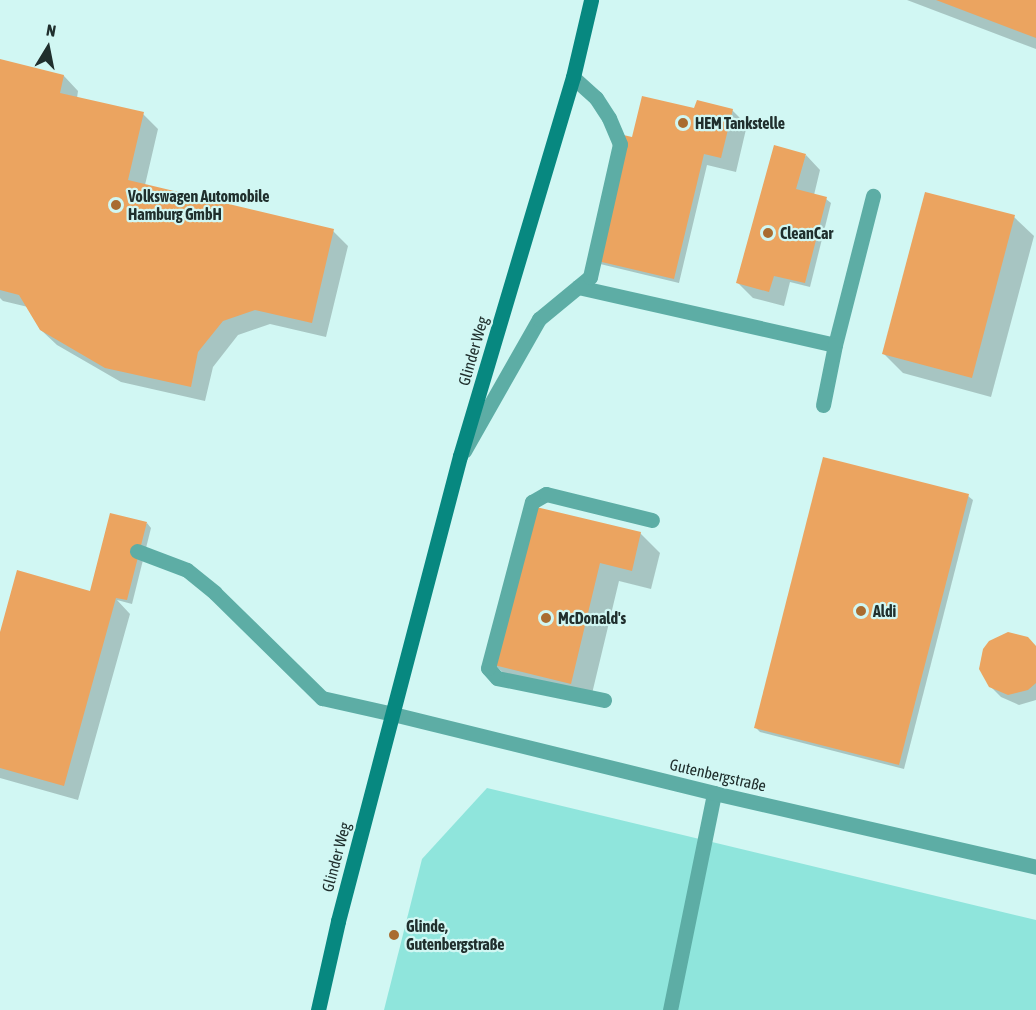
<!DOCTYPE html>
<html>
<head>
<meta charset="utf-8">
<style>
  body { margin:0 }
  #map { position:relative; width:1036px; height:1010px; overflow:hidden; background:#d1f7f3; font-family:"Asap Condensed",sans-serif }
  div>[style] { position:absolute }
  .green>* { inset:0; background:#8fe5dc }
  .shadow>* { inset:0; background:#0003 }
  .building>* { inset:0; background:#eba460 }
  .service>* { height:15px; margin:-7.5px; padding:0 7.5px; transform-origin:7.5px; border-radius:7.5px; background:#5dada5 }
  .minor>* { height:15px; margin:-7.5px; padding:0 7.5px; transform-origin:7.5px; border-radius:7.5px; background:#5dada5 }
  .secondary>* { height:15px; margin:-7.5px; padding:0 7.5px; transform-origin:7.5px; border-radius:7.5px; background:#078880 }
  .dots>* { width:16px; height:16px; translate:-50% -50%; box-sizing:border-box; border:3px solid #d1f7f3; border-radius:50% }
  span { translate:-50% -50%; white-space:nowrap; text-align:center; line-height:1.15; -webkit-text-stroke:4.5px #d1f7f3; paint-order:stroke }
  .poi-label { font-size:16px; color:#202f2d; font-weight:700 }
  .left { translate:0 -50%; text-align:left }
  .street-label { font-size:16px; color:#202f2d }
  .north { position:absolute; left:18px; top:18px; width:60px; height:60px; -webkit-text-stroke:4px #d1f7f3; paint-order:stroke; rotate:10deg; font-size:16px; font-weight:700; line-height:24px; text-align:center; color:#202f2d }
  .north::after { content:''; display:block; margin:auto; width:21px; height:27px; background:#202f2d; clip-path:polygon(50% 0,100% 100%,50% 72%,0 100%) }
</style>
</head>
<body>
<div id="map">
  <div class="green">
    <div style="clip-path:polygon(487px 788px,1036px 920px,1036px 1010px,384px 1010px,422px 859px)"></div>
  </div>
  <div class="shadow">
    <div style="clip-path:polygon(907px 0,1036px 0,1036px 49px)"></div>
    <div style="clip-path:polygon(0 61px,64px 76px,78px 91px,77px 98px,143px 114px,158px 129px,145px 185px,333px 231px,348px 246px,326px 337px,270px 324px,238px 335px,213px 367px,205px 401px,121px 382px,57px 345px,41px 330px,28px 307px,3px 301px,0 298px)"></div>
    <div style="clip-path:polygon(696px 110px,732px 110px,747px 125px,736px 172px,707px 165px,679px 283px,596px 263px,638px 140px)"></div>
    <div style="clip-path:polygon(806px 155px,820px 170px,814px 195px,826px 199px,831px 203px,810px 287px,790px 282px,784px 306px,753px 298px,738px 283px)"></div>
    <div style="clip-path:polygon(1014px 217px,1034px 236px,991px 397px,903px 373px,884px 354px)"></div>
    <div style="clip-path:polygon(968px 496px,973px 500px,904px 769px,760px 732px,756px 728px)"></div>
    <div style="clip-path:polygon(533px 508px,640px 533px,660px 553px,651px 589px,619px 581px,590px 702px,515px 684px,495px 665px)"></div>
    <div style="clip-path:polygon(147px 523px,151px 528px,132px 604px,117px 600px,130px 614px,78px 800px,0 778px,0 638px,91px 592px)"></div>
    <div style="clip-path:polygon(1036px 648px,1036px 700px,1019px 705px,1001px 697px,990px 686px)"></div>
  </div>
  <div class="building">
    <div style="clip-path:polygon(936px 0,1036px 0,1036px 38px)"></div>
    <div style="clip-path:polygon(0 59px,64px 75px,60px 93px,144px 112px,128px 180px,334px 229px,312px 323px,255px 310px,223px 321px,198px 352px,191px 387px,105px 368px,40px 330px,19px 295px,0 290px)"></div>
    <div style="clip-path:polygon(642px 96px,694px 108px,697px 100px,733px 109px,721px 158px,704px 154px,674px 279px,589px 259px,619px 134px,632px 137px)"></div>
    <div style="clip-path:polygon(774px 145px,806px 154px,796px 189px,827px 197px,805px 283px,774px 276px,769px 292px,736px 283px)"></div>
    <div style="clip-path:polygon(925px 192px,1015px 215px,972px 378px,882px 354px)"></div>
    <div style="clip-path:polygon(823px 457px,969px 494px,899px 765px,754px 728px)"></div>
    <div style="clip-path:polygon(532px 506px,641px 532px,632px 571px,600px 563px,571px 684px,494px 665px)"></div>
    <div style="clip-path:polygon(110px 513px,147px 522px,127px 600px,116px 598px,64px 786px,0 768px,0 632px,17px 570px,90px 591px)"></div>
    <div style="clip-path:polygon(1008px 632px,1028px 637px,1036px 646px,1036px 683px,1028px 690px,1008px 695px,989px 687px,979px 669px,983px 649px,989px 641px)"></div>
  </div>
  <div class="service">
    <div style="left:578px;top:287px;width:263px;rotate:12.7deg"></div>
    <div style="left:835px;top:345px;width:154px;rotate:-75.7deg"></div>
    <div style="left:823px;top:405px;width:61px;rotate:-78.7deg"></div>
    <div style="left:464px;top:451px;width:152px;rotate:-60.4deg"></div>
    <div style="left:539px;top:319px;width:66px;rotate:-39.5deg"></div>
    <div style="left:590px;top:277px;width:136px;rotate:-77.3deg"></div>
    <div style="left:620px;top:144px;width:28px;rotate:-113deg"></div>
    <div style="left:609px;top:118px;width:24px;rotate:-123deg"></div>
    <div style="left:596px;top:98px;width:31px;rotate:-138deg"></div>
    <div style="left:137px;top:551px;width:53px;rotate:20.8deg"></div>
    <div style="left:187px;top:570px;width:36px;rotate:39deg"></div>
    <div style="left:215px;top:593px;width:150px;rotate:44.5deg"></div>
    <div style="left:322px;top:698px;width:73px;rotate:12.7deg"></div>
    <div style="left:604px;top:700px;width:109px;rotate:-168.4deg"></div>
    <div style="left:497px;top:678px;width:13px;rotate:-132deg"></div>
    <div style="left:488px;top:668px;width:172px;rotate:-75.2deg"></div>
    <div style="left:532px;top:502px;width:16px;rotate:-30deg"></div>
    <div style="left:546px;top:494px;width:109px;rotate:13.8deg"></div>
    <div style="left:670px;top:1010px;width:221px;rotate:-78.5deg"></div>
  </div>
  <div class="minor">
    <div style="left:393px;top:714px;width:331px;rotate:13.8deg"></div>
    <div style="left:714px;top:793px;width:330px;rotate:12.9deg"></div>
  </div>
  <div class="secondary">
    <div style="left:318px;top:1010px;width:91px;rotate:-77.3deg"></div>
    <div style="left:338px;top:921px;width:481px;rotate:-75.3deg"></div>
    <div style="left:460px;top:456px;width:395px;rotate:-73.4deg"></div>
    <div style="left:573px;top:77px;width:79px;rotate:-76.8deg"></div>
  </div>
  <div class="dots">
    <div style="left:683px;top:123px;background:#a96c30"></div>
    <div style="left:116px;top:205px;background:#a96c30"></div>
    <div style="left:768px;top:233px;background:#a96c30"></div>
    <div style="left:861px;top:611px;background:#a96c30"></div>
    <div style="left:546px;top:618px;background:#a96c30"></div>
    <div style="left:394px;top:935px;background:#a96c30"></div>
  </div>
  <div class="poi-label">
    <span class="left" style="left:695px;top:123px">HEM Tankstelle</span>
    <span class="left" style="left:128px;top:205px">Volkswagen Automobile<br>Hamburg GmbH</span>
    <span class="left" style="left:780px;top:233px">CleanCar</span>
    <span class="left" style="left:873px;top:611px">Aldi</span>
    <span class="left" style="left:558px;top:618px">McDonald's</span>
    <span class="left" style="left:406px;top:935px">Glinde,<br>Gutenbergstraße</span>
  </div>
  <div class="street-label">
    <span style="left:473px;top:351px;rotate:-74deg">Glinder Weg</span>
    <span style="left:718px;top:775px;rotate:13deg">Gutenbergstraße</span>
    <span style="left:336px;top:857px;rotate:-75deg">Glinder Weg</span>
  </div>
  <div class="north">N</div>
</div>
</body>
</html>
